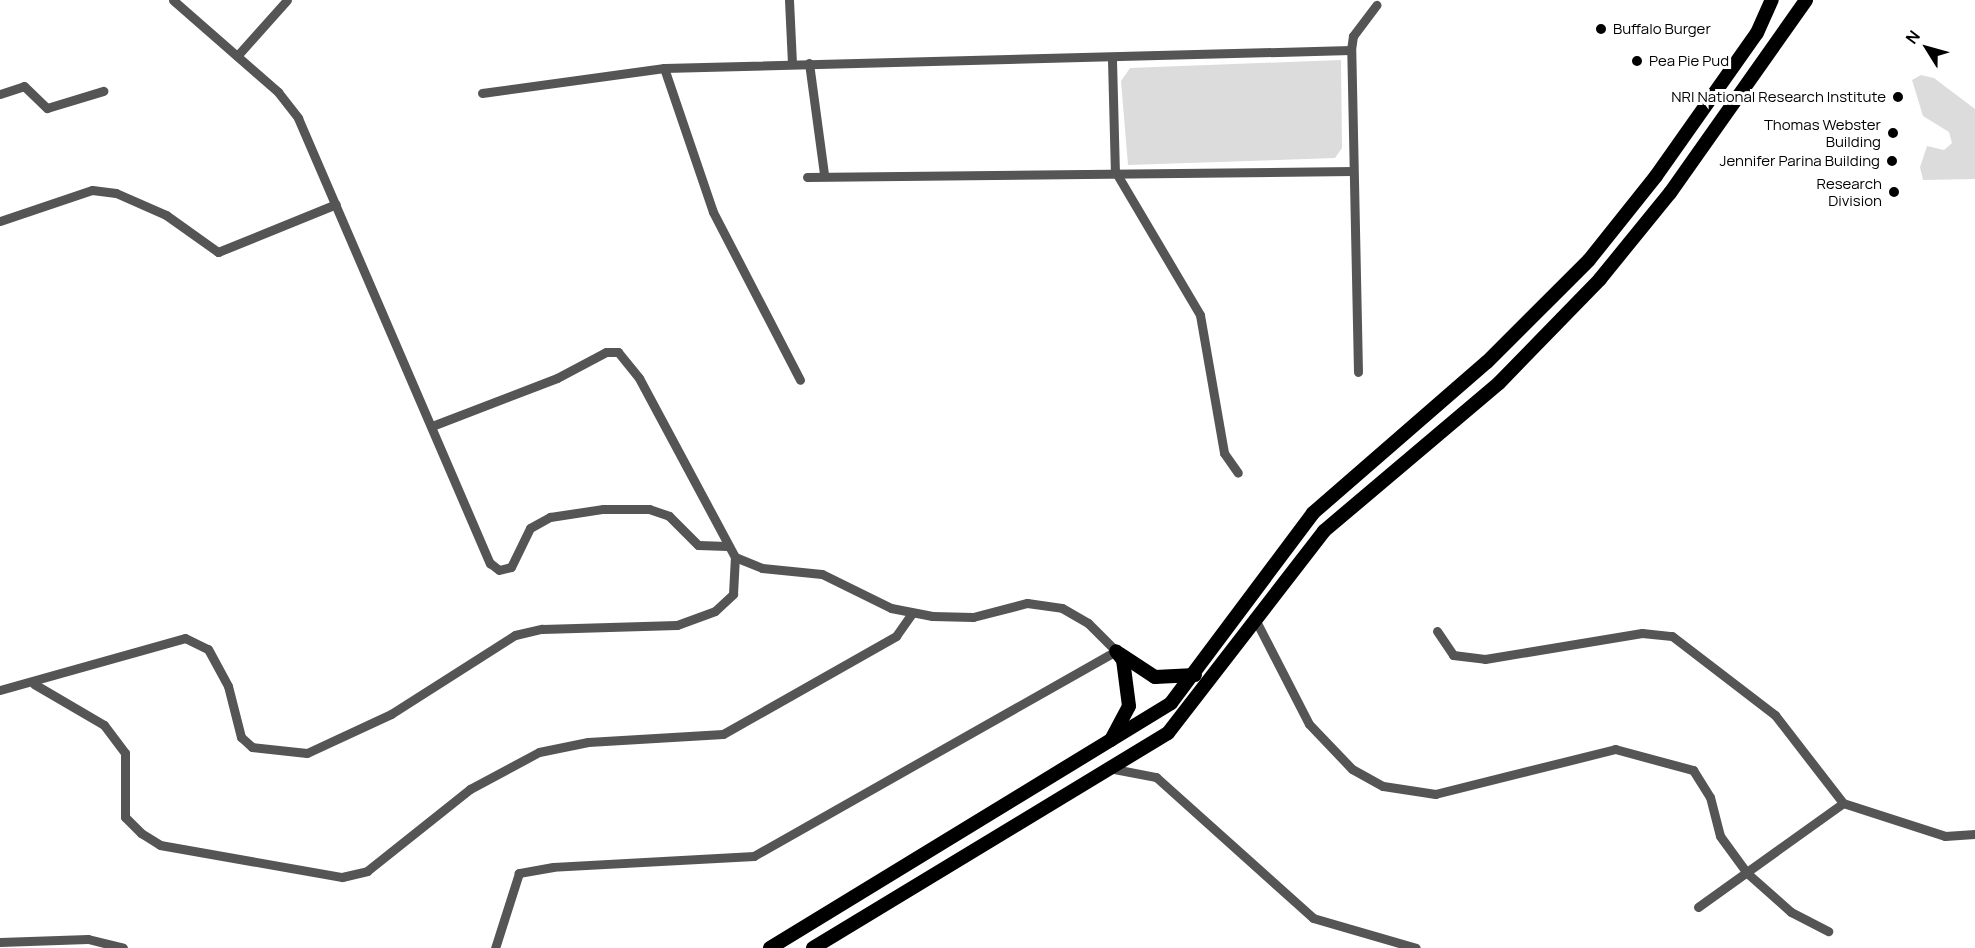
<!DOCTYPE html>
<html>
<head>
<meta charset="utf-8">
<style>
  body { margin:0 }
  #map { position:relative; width:1975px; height:948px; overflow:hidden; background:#fff; font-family:Manrope,sans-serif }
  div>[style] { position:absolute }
  .green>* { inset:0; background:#dcdcdc }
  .street>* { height:9px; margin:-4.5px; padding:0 4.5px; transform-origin:4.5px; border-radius:4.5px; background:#555 }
  .primary>* { height:14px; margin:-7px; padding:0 7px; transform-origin:7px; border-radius:7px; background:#000 }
  .dots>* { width:16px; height:16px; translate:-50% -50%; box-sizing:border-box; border:3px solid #fff; border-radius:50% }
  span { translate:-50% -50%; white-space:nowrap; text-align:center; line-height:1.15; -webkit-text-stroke:6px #fff; paint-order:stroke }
  .poi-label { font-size:15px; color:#000 }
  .left { translate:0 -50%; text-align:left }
  .right { translate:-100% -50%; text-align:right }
  .north { position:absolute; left:1897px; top:18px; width:60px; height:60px; -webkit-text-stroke:4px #fff; paint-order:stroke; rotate:307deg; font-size:16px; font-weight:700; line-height:24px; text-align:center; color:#000 }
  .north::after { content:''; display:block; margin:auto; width:21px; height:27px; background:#000; clip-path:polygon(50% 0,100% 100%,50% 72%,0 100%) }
</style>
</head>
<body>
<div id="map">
  <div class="green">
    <div style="clip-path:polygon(1341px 60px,1342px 148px,1335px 158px,1128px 165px,1121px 81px,1130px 68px)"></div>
    <div style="clip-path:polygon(1921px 75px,1934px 78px,1975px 109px,1975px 179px,1923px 180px,1920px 167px,1927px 146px,1944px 150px,1952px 143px,1949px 132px,1923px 116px,1912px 80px)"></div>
  </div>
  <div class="street">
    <div style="left:173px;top:0;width:140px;rotate:41.2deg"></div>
    <div style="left:278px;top:92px;width:33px;rotate:52deg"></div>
    <div style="left:298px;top:118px;width:485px;rotate:66.7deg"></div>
    <div style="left:490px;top:563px;width:11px;rotate:38deg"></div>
    <div style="left:499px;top:570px;width:12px;rotate:-14deg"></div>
    <div style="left:511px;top:567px;width:43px;rotate:-64deg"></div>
    <div style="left:530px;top:528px;width:23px;rotate:-29deg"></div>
    <div style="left:550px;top:517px;width:54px;rotate:-8.6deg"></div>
    <div style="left:603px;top:509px;width:46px"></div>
    <div style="left:649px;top:509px;width:21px;rotate:19deg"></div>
    <div style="left:669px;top:516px;width:41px;rotate:45deg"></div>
    <div style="left:698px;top:545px;width:29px;rotate:2deg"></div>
    <div style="left:789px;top:0;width:63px;rotate:87.3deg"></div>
    <div style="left:237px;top:56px;width:75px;rotate:-48.2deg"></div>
    <div style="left:1112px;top:60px;width:111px;rotate:88.5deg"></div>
    <div style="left:1115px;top:171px;width:167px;rotate:59.4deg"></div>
    <div style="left:1200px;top:315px;width:140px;rotate:80.1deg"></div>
    <div style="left:1224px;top:453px;width:24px;rotate:55deg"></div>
    <div style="left:809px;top:63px;width:112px;rotate:82.3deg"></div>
    <div style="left:664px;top:68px;width:152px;rotate:71.2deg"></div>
    <div style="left:713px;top:212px;width:189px;rotate:62.6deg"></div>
    <div style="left:482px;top:93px;width:184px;rotate:-7.8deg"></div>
    <div style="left:664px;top:68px;width:687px;rotate:-1.5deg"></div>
    <div style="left:0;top:94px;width:25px;rotate:-18deg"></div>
    <div style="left:24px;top:86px;width:32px;rotate:44deg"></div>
    <div style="left:47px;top:108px;width:59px;rotate:-16.9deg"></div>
    <div style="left:807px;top:177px;width:546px;rotate:-0.63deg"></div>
    <div style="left:0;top:221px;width:97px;rotate:-18.6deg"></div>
    <div style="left:92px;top:190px;width:24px;rotate:7deg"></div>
    <div style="left:116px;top:193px;width:55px;rotate:23.7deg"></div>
    <div style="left:166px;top:215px;width:64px;rotate:35.4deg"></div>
    <div style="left:218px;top:252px;width:127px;rotate:-22.1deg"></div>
    <div style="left:1358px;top:372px;width:322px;rotate:-91.2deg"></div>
    <div style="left:1351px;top:50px;width:14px;rotate:-82deg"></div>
    <div style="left:1353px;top:36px;width:39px;rotate:-53deg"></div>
    <div style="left:432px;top:426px;width:134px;rotate:-21deg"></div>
    <div style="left:557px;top:378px;width:55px;rotate:-28deg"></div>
    <div style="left:606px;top:352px;width:12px"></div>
    <div style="left:618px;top:352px;width:33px;rotate:51deg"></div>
    <div style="left:639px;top:378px;width:203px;rotate:61.8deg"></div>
    <div style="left:735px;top:557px;width:29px;rotate:22deg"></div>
    <div style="left:762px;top:568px;width:60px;rotate:5.7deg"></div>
    <div style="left:822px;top:574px;width:77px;rotate:26.2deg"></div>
    <div style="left:891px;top:608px;width:42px;rotate:11deg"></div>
    <div style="left:932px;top:616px;width:41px;rotate:1.4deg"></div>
    <div style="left:973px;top:617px;width:56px;rotate:-14.5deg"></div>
    <div style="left:1027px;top:603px;width:35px;rotate:8deg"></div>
    <div style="left:1062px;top:608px;width:30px;rotate:30deg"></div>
    <div style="left:1088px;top:623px;width:40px;rotate:45deg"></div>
    <div style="left:1116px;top:651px;width:416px;rotate:150.5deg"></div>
    <div style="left:754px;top:856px;width:201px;rotate:176.9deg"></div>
    <div style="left:553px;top:867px;width:35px;rotate:170deg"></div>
    <div style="left:519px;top:873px;width:79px;rotate:107.7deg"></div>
    <div style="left:1254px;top:617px;width:120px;rotate:62.8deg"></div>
    <div style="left:1309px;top:724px;width:62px;rotate:46.3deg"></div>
    <div style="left:1352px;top:769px;width:35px;rotate:29deg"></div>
    <div style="left:1383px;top:786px;width:53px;rotate:8.7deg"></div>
    <div style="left:1435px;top:794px;width:186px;rotate:-14deg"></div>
    <div style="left:1615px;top:749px;width:81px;rotate:15.1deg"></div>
    <div style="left:1693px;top:770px;width:32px;rotate:58deg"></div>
    <div style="left:1710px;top:797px;width:40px;rotate:75.6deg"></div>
    <div style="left:1720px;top:836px;width:46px;rotate:53.9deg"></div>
    <div style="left:1747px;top:873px;width:59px;rotate:41.6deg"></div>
    <div style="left:1791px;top:912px;width:42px;rotate:27.2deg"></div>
    <div style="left:1437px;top:631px;width:29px;rotate:56deg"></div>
    <div style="left:1453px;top:655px;width:32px;rotate:7deg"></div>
    <div style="left:1485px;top:659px;width:159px;rotate:-9.4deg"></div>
    <div style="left:1642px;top:633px;width:30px;rotate:6deg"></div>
    <div style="left:1672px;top:636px;width:130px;rotate:37.5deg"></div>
    <div style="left:1775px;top:715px;width:111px;rotate:52.3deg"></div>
    <div style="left:1843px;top:803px;width:107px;rotate:17.9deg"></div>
    <div style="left:1945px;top:836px;width:30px;rotate:-4deg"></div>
    <div style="left:34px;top:684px;width:81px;rotate:30.4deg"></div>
    <div style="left:104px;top:725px;width:35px;rotate:53deg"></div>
    <div style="left:125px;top:753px;width:64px;rotate:90deg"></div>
    <div style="left:125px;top:817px;width:23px;rotate:45deg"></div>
    <div style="left:141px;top:833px;width:22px;rotate:32deg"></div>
    <div style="left:160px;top:845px;width:185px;rotate:10deg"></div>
    <div style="left:342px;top:877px;width:26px;rotate:-13deg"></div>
    <div style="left:367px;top:871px;width:132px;rotate:-38.5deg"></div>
    <div style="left:470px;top:789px;width:78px;rotate:-28.2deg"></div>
    <div style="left:539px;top:752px;width:50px;rotate:-11.5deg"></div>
    <div style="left:588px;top:742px;width:135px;rotate:-3.4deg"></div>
    <div style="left:723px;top:734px;width:199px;rotate:-29.5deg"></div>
    <div style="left:896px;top:636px;width:28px;rotate:-55deg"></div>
    <div style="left:0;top:690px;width:192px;rotate:-15.7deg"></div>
    <div style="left:185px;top:638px;width:25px;rotate:26deg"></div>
    <div style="left:208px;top:649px;width:42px;rotate:61.6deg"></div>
    <div style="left:228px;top:686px;width:53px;rotate:75.7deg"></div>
    <div style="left:241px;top:737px;width:15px;rotate:42deg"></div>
    <div style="left:252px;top:747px;width:55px;rotate:6.2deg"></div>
    <div style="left:307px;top:753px;width:93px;rotate:-24.9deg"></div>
    <div style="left:391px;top:714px;width:147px;rotate:-32.5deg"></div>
    <div style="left:515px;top:635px;width:28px;rotate:-13deg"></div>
    <div style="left:542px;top:629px;width:135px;rotate:-1.7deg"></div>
    <div style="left:677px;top:625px;width:40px;rotate:-20.2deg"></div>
    <div style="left:715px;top:611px;width:25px;rotate:-43deg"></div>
    <div style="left:733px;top:594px;width:37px;rotate:-87deg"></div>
    <div style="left:1114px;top:769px;width:43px;rotate:10.8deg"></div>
    <div style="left:1156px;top:777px;width:211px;rotate:41.9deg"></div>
    <div style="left:1313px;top:918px;width:107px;rotate:16.2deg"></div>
    <div style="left:1698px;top:907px;width:178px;rotate:-35.6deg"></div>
    <div style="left:0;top:942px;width:88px;rotate:-2deg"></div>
    <div style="left:88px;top:939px;width:36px;rotate:14deg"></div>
  </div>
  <div class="primary">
    <div style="left:1120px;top:654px;width:42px;rotate:33.3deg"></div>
    <div style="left:1155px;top:677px;width:40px;rotate:-2.9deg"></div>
    <div style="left:1111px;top:740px;width:38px;rotate:-62deg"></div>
    <div style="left:1129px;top:706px;width:46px;rotate:-97.4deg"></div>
    <div style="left:1123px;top:660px;width:11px;rotate:-128deg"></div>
    <div style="left:770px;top:948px;width:470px;rotate:-31.4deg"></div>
    <div style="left:1171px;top:703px;width:237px;rotate:-53.2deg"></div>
    <div style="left:1313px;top:513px;width:230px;rotate:-41deg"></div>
    <div style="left:1487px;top:362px;width:144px;rotate:-45deg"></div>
    <div style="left:1589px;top:260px;width:107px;rotate:-51.4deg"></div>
    <div style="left:1656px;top:176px;width:175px;rotate:-54.8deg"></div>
    <div style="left:1757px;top:33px;width:36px;rotate:-66deg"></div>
    <div style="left:813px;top:948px;width:415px;rotate:-31.2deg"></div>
    <div style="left:1168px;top:733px;width:255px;rotate:-52.3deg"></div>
    <div style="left:1324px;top:531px;width:229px;rotate:-40.2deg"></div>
    <div style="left:1499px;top:383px;width:145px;rotate:-45.8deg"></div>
    <div style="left:1600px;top:279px;width:111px;rotate:-50.9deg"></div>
    <div style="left:1670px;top:193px;width:236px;rotate:-54.8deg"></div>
  </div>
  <div class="dots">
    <div style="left:1601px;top:29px;background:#000"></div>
    <div style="left:1637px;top:61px;background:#000"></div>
    <div style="left:1898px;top:97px;background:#000"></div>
    <div style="left:1893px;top:133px;background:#000"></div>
    <div style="left:1892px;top:161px;background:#000"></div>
    <div style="left:1894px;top:192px;background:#000"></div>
  </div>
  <div class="poi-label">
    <span class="left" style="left:1613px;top:29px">Buffalo Burger</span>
    <span class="left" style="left:1649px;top:61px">Pea Pie Pud</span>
    <span class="right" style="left:1886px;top:97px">NRI National Research Institute</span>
    <span class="right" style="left:1881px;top:133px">Thomas Webster<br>Building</span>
    <span class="right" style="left:1880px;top:161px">Jennifer Parina Building</span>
    <span class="right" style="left:1882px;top:192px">Research<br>Division</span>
  </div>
  <div class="north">N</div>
</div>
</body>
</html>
